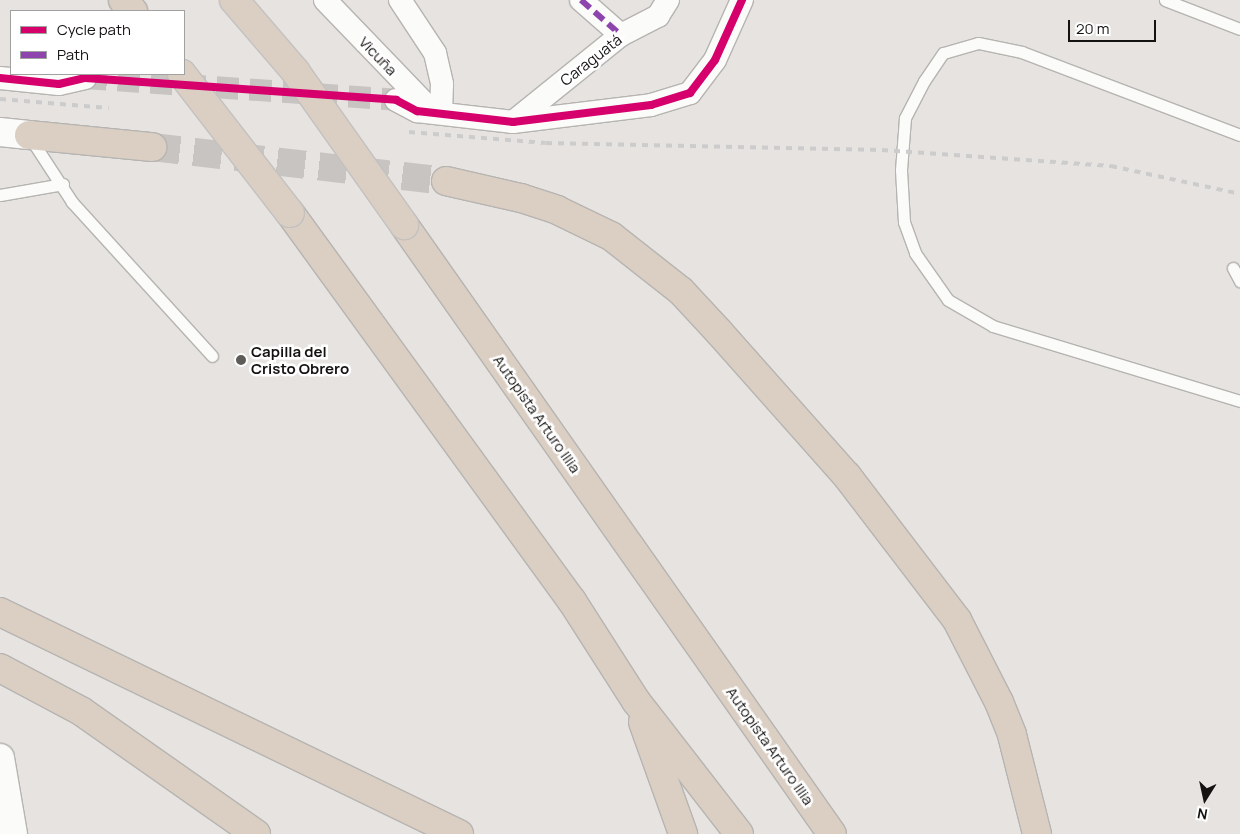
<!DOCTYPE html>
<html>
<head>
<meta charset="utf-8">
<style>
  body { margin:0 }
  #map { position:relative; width:1240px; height:834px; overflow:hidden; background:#e6e3e0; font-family:Manrope,sans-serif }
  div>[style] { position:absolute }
  .minor-tunnel>* { height:22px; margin-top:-11px; transform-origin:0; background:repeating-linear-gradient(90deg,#c7c4c1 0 22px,transparent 0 33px) }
  .motorway-tunnel>* { height:28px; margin-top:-14px; transform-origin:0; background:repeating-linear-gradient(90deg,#c7c4c1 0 28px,transparent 0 42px) }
  .roads { filter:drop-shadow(1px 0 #b6b4b1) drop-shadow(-1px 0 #b6b4b1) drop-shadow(0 1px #b6b4b1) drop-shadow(0 -1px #b6b4b1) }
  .service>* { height:11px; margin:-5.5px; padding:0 5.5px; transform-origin:5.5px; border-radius:5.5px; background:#fbfbfa }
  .minor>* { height:22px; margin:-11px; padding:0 11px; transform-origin:11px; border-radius:11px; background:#fbfbfa }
  .secondary>* { height:28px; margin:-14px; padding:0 14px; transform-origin:14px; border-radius:14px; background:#fbfbfa }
  .motorway>* { height:28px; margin:-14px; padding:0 14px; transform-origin:14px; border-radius:14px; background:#dbcfc4 }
  .rail>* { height:4px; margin-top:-2px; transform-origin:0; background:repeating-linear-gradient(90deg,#cdcccc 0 6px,transparent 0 12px) }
  .bridges { filter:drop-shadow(1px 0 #c3c1c0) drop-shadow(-1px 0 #c3c1c0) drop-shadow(0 1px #c3c1c0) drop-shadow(0 -1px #c3c1c0) }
  .motorway-bridge>* { height:28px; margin:-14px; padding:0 14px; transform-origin:14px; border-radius:14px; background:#dbcfc4 }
  .quiet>* { height:6px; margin-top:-3px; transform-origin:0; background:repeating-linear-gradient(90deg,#8e44ad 0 12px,transparent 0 18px) }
  .cycleway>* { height:8px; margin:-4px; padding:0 4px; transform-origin:4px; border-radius:4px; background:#d6006c }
  .dots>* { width:14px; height:14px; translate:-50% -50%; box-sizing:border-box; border:2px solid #fff; border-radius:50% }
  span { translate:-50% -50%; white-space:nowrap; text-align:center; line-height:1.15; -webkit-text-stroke:5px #fff; paint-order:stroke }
  .street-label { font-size:15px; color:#151311 }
  .poi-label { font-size:15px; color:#151311; font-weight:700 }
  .left { translate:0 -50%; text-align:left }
  .legend { position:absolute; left:10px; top:10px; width:175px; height:65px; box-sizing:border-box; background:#fff; border:1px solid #a1a1a0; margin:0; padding:6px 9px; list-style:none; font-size:15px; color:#151311 }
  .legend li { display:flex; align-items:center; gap:10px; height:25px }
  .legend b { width:25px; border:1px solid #a1a1a0 }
  .north { position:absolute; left:1180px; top:774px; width:50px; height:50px; -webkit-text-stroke:4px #fff; paint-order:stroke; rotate:190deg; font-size:14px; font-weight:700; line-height:20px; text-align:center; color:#151311 }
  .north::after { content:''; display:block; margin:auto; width:18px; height:22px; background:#151311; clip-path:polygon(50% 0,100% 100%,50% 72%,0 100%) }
  .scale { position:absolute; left:1068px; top:20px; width:88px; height:22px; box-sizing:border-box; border:2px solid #151311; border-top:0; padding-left:6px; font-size:15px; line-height:18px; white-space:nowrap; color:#151311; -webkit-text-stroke:4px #fff; paint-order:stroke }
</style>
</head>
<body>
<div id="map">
  <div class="minor-tunnel">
    <div style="left:85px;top:78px;width:312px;rotate:4deg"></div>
  </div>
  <div class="motorway-tunnel">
    <div style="left:152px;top:147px;width:296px;rotate:6.6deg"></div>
  </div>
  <div class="roads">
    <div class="service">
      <div style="left:1165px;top:0;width:80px;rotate:21.1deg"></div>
      <div style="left:1240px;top:135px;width:233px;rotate:-159.2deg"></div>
      <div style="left:1022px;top:52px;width:45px;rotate:-168.4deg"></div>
      <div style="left:978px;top:43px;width:36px;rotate:164deg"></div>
      <div style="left:943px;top:53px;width:34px;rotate:124deg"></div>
      <div style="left:924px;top:81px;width:42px;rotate:117.2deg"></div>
      <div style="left:905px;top:118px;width:52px;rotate:94.4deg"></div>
      <div style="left:901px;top:170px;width:52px;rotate:86.7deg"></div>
      <div style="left:904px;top:222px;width:33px;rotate:70deg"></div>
      <div style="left:915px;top:253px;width:57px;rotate:54.9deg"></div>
      <div style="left:948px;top:300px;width:52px;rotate:30deg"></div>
      <div style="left:993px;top:326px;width:258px;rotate:16.9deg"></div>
      <div style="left:31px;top:139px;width:75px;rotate:56.9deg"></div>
      <div style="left:72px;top:202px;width:208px;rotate:47.7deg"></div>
      <div style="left:0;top:195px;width:64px;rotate:-9.9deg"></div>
      <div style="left:1233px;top:268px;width:15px;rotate:62deg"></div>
    </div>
    <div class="minor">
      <div style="left:325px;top:0;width:154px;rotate:46.1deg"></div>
      <div style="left:400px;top:0;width:64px;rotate:56.6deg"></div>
      <div style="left:435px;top:53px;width:32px;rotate:77deg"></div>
      <div style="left:442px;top:84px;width:28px;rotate:92deg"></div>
      <div style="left:581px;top:0;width:53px;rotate:41.2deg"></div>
      <div style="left:0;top:78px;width:59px;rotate:5.8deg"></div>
      <div style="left:59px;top:84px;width:27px;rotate:-13deg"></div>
      <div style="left:396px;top:100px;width:24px;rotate:28deg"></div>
      <div style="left:417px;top:111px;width:97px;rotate:6.5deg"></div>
      <div style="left:513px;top:122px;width:139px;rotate:-7deg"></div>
      <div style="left:651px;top:105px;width:41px;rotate:-17.1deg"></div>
      <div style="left:690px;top:93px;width:41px;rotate:-52.9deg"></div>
      <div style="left:715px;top:60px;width:66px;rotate:-65.8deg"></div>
      <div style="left:513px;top:122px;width:139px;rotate:-38.9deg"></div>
      <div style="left:621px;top:35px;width:42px;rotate:-27.2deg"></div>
      <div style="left:658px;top:16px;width:19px;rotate:-58deg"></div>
    </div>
    <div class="secondary">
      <div style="left:0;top:132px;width:29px;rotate:6deg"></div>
      <div style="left:0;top:758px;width:77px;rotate:80.3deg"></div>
    </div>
    <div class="motorway">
      <div style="left:123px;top:0;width:15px;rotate:48deg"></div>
      <div style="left:29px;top:135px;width:124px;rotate:5.6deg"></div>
      <div style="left:446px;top:181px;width:77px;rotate:12.8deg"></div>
      <div style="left:521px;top:198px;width:38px;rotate:18deg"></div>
      <div style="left:557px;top:210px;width:60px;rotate:25.7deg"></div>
      <div style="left:611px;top:236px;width:89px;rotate:38.2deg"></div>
      <div style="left:681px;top:291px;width:56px;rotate:47.2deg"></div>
      <div style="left:719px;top:332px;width:193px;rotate:48.4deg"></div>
      <div style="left:847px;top:476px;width:181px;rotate:52.6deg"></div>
      <div style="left:957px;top:620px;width:92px;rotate:62.9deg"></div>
      <div style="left:999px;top:702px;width:35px;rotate:68deg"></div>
      <div style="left:1012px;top:735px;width:102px;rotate:75.8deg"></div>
      <div style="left:290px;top:213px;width:480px;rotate:54deg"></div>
      <div style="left:572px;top:601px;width:119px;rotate:57.4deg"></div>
      <div style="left:636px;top:701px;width:168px;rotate:52.2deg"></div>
      <div style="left:404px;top:225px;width:744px;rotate:54.9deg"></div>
      <div style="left:0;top:612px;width:510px;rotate:25.81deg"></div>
      <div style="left:0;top:668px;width:92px;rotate:28deg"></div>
      <div style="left:81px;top:711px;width:214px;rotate:35.1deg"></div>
      <div style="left:643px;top:722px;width:119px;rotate:70.3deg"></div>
    </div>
  </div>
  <div class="rail">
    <div style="left:0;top:99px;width:109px;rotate:4.7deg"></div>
    <div style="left:409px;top:132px;width:137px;rotate:4.6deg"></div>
    <div style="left:546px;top:143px;width:336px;rotate:1.2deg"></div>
    <div style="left:882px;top:150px;width:230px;rotate:4deg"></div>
    <div style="left:1111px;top:166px;width:132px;rotate:12.2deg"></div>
  </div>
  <div class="bridges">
    <div class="motorway-bridge">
      <div style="left:234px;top:0;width:94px;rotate:49.3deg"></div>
      <div style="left:295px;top:71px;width:189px;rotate:54.7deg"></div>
      <div style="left:182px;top:74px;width:176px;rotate:52.2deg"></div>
    </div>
  </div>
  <div class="quiet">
    <div style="left:581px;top:0;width:53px;rotate:41.2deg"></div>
  </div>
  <div class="cycleway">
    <div style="left:0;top:78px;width:59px;rotate:5.8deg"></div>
    <div style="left:59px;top:84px;width:27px;rotate:-13deg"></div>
    <div style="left:85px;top:78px;width:312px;rotate:4deg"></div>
    <div style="left:396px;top:100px;width:24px;rotate:28deg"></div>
    <div style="left:417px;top:111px;width:97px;rotate:6.5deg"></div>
    <div style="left:513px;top:122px;width:139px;rotate:-7deg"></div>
    <div style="left:651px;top:105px;width:41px;rotate:-17.1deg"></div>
    <div style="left:690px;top:93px;width:41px;rotate:-52.9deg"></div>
    <div style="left:715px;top:60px;width:66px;rotate:-65.8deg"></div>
  </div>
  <div class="dots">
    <div style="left:241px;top:360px;background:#5e5c59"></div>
  </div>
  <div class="street-label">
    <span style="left:378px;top:56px;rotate:46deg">Vicuña</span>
    <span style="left:591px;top:60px;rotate:-38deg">Caraguatá</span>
    <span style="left:537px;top:414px;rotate:55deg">Autopista Arturo Illia</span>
    <span style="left:770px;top:746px;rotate:55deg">Autopista Arturo Illia</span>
  </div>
  <div class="poi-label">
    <span class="left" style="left:251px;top:360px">Capilla del<br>Cristo Obrero</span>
  </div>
  <ul class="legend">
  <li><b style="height:6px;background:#d6006c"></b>Cycle path</li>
  <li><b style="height:6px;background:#8e44ad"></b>Path</li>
  </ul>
  <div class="north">N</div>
  <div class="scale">20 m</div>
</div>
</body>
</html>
